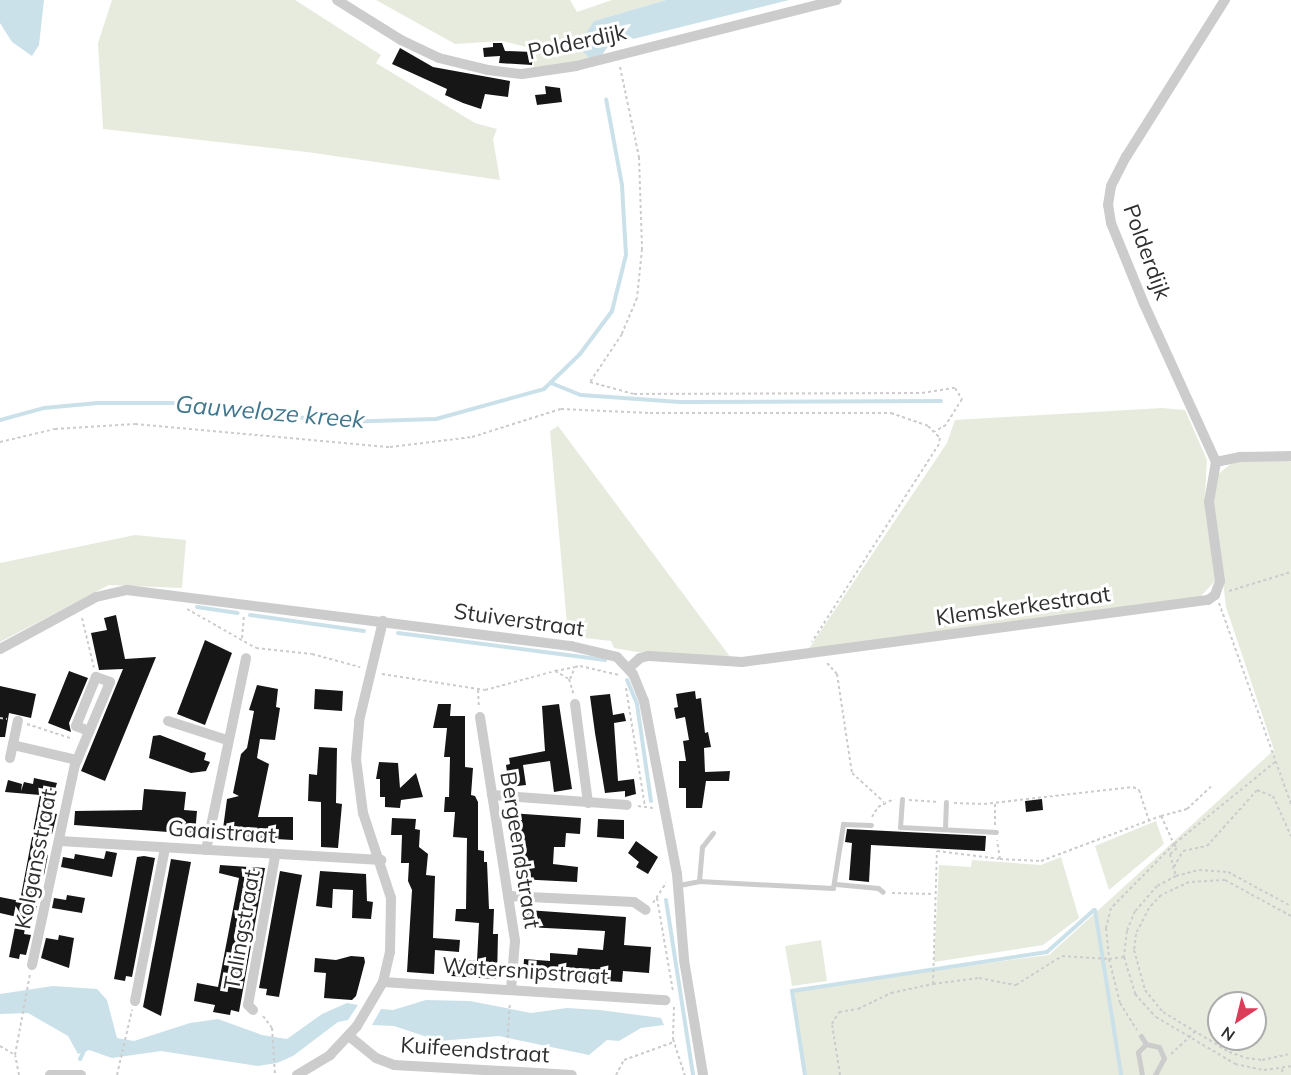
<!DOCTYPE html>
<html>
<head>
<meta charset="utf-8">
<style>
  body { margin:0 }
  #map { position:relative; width:1291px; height:1075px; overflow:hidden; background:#fff; font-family:Mulish,sans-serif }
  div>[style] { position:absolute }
  .green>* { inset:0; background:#e7ebde }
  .water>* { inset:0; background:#cbe1ea }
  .stream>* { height:4px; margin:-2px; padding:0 2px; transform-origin:2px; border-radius:2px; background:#cbe1ea }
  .building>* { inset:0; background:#161616 }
  .path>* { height:2px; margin-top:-1px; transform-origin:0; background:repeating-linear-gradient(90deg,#ccc 0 3px,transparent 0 6px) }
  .service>* { height:5px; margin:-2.5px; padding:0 2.5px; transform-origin:2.5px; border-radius:2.5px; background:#ccc }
  .minor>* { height:10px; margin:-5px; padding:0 5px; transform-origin:5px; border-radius:5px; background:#ccc }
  span { translate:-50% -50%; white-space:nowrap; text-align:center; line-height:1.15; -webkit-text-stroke:6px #fff; paint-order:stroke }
  .street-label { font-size:22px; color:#2f2f2f }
  .water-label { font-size:24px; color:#41778d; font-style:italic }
  .north { position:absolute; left:1207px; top:991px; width:60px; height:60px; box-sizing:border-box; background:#fff; border:2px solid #acacac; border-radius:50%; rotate:215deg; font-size:16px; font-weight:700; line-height:24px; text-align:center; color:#2f2f2f }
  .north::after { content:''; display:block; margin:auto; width:21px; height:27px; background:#db3c58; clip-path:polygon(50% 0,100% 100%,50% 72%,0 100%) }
</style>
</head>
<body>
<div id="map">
  <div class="green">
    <div style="clip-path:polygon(112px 0,295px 0,381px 55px,376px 63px,475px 123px,497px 129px,493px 139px,500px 180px,307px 152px,103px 129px,98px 43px)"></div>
    <div style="clip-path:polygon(376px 0,570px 0,577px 12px,612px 0,666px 0,594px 21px,590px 59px,534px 69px,534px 49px,503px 41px,455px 44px)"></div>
    <div style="clip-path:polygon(1162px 408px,1185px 410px,1207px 460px,1205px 497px,1216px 580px,1200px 597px,808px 650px,947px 443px,955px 420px)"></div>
    <div style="clip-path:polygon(558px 426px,731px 658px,637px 652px,614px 648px,611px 641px,568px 636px,550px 431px)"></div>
    <div style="clip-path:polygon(evenodd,1291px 460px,1291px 1075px,803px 1075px,791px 989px,1049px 955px,1274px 750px,1226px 607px,1212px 488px,1217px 475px,1233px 462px,1291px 460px,1219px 1003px,1255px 1003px,1255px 1039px,1219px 1039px,1219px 1003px)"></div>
    <div style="clip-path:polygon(135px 535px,186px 540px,182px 588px,109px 585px,0 642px,0 563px)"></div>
    <div style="clip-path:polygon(1156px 821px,1164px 844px,1109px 890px,1095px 846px)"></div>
    <div style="clip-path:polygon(1061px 857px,1079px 918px,1043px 945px,934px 962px,939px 865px,971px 867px,972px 860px,1041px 865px)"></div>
    <div style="clip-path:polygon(821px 940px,827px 981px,792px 986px,785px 946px)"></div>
  </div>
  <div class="water">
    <div style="clip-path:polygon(0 0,44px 0,39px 45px,32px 56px,12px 42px,5px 31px,0 23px)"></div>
    <div style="clip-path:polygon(666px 0,789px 0,609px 45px,602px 55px,590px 59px,578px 46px,594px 21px)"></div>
    <div style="clip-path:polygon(53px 986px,97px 989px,107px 1000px,117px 1038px,134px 1041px,190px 1023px,218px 1019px,262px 1035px,287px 1039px,322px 1014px,347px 1003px,358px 1005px,348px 1020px,338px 1022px,293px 1056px,277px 1063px,258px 1066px,161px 1051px,112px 1058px,89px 1050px,78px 1054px,68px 1036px,28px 1013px,0 1014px,0 994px)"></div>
    <div style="clip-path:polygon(426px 1000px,470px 1001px,531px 1013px,567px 1008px,600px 1010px,661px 1018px,664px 1025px,641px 1028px,619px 1041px,607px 1040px,589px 1055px,499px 1036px,439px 1041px,394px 1026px,372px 1025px,381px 1009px,393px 1010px)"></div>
  </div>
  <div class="stream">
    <div style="left:551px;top:383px;width:32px;rotate:22deg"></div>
    <div style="left:581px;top:395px;width:99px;rotate:4deg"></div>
    <div style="left:680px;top:402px;width:261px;rotate:-0.2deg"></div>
    <div style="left:0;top:420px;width:46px;rotate:-15.3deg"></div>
    <div style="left:44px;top:408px;width:54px;rotate:-5.3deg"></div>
    <div style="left:98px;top:403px;width:74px"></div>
    <div style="left:172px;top:403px;width:170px;rotate:6.4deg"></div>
    <div style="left:341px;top:422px;width:95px;rotate:-1.8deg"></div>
    <div style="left:436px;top:419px;width:112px;rotate:-15.5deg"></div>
    <div style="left:544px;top:389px;width:50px;rotate:-44.2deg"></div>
    <div style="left:580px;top:354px;width:54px;rotate:-53.3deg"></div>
    <div style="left:612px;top:311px;width:58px;rotate:-76deg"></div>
    <div style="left:626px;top:255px;width:70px;rotate:-93.3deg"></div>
    <div style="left:622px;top:185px;width:87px;rotate:-100.5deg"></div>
    <div style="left:197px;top:607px;width:41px;rotate:8.3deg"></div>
    <div style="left:250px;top:615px;width:115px;rotate:8deg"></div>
    <div style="left:398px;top:633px;width:209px;rotate:7.4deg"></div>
    <div style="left:627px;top:680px;width:26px;rotate:67deg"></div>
    <div style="left:637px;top:704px;width:98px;rotate:81.8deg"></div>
    <div style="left:666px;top:900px;width:177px;rotate:81.2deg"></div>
    <div style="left:1095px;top:910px;width:167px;rotate:81deg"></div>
    <div style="left:80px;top:1059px;width:11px;rotate:-63deg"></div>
    <div style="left:805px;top:1075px;width:85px;rotate:-98.8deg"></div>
    <div style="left:792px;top:991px;width:258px;rotate:-8.7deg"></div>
    <div style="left:1047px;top:952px;width:63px;rotate:-41.8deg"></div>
  </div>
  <div class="building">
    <div style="clip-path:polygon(493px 43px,502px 43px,505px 51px,533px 52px,532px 65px,499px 63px,500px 56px,484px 57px,483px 48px,493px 47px)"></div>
    <div style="clip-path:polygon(400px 48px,433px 67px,510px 81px,508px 97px,485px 94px,481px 109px,463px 103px,445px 95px,447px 89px,392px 64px)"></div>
    <div style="clip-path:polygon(545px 86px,560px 88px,562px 102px,537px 105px,535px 95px,546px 94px)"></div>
    <div style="clip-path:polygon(116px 615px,125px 659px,156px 657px,105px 781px,81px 771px,123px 669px,99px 670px,91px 633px,107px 630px,104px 618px)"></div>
    <div style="clip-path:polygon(205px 640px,232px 653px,205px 725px,177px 714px)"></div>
    <div style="clip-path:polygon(69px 671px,88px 678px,69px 723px,71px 732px,48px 723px)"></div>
    <div style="clip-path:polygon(257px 685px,278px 689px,276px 707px,280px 708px,275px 740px,260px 739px,257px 758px,269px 764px,258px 817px,293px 817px,293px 840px,222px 836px,227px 799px,239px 796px,233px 793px,241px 754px,247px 748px,254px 711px,249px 710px)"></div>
    <div style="clip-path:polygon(0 686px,36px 694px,31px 718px,9px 713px,5px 737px,0 737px)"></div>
    <div style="clip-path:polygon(315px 689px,343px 691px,342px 711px,314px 709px)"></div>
    <div style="clip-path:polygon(695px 691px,696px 699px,701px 698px,705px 733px,708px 732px,711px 747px,704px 748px,705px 772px,730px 771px,729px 781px,706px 781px,702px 808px,686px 808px,686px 788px,679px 788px,679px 761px,686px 761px,683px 741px,689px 740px,685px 717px,676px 719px,674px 708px,678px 707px,676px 694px)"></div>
    <div style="clip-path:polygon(610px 694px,613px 715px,624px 713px,626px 721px,614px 723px,618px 781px,634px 779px,636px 794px,625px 797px,625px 791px,605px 793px,595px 733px,590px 696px)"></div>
    <div style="clip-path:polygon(438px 704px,451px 704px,450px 716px,465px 716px,465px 767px,473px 768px,471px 795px,475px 796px,478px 802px,478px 850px,484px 851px,484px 862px,487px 862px,489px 909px,494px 909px,493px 934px,498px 934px,497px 979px,451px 976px,453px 960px,477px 961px,479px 923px,455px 921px,456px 909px,466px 909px,467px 838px,453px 837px,455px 812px,444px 812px,445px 797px,449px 797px,450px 757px,444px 757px,447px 728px,433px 728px)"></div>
    <div style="clip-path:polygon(559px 704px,572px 789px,554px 792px,550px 761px,523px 765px,526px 785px,509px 787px,506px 765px,510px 764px,509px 758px,545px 751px,542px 706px)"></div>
    <div style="clip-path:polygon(160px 735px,206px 753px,204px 760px,210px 762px,206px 771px,191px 773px,149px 758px,153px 736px)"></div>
    <div style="clip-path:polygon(319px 747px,337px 748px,336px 803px,342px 804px,338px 848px,321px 847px,321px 802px,308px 801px,309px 774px,317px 775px)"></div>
    <div style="clip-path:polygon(379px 762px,398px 763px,400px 788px,416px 773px,423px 797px,401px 800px,400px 808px,385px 807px,385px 797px,380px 797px,380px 779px,376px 779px)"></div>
    <div style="clip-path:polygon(34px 778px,57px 783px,48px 812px,57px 814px,52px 834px,43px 832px,40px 853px,48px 855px,44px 875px,36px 873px,32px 893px,39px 895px,35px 915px,28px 913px,24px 934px,31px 935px,26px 955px,20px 954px,19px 959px,9px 957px,17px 917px,0 913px,0 897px,20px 901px,40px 795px,5px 792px,8px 780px,22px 784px,21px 791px,24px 782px,33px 784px)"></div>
    <div style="clip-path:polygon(144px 789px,186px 792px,184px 810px,197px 811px,195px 834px,74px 825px,75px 811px,142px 810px)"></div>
    <div style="clip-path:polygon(1042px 799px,1043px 810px,1026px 812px,1025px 801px)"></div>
    <div style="clip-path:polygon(510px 813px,581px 818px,580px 834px,566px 833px,565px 847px,554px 847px,553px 864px,578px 867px,577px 882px,517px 879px,519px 845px,510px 844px)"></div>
    <div style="clip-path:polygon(392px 818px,416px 819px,415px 829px,420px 830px,419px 847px,428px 854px,426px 875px,435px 876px,433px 938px,460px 940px,459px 952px,435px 950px,434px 974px,407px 972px,412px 890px,408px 881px,409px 863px,401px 863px,402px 835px,391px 835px)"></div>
    <div style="clip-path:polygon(598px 819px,624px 820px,624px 839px,597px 837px)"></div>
    <div style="clip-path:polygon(847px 829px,986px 836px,985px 851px,871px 845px,869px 882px,849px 880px,852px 843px,845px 842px)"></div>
    <div style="clip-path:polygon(636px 841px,658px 857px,648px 874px,636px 867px,639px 862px,628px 853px)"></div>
    <div style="clip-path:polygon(106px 851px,117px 853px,112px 877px,61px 867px,63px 857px,74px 859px,75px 854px,104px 859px)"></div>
    <div style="clip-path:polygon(144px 856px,155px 858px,132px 977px,126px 976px,125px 981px,114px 979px,137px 857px)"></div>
    <div style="clip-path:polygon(171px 859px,191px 862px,161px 1016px,143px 1007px)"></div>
    <div style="clip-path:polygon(220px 865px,265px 868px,239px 1012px,231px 1010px,230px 1015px,213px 1012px,215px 1005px,194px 1001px,197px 983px,218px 987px,239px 878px,219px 873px)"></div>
    <div style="clip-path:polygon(280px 871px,302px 875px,279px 997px,266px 995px,267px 989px,259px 988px)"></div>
    <div style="clip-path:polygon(320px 871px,366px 874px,367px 901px,373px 902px,371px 919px,352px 918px,353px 890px,333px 889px,332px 908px,316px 906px)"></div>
    <div style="clip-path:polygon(67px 895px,85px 898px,82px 913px,52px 908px,54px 898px,66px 900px)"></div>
    <div style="clip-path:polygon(527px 910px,626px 917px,624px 945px,651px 947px,649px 973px,623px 971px,622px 982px,523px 975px,524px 959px,550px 961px,550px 953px,577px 955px,578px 948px,603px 950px,605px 931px,526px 927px)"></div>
    <div style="clip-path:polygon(59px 935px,74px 938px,69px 968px,41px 958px,46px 938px,58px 940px)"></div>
    <div style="clip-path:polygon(351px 956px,364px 957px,365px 962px,356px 996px,352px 1000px,324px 998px,326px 973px,314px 972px,315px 958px,336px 960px)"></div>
  </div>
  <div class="path">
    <div style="left:620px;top:67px;width:92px;rotate:78.1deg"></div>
    <div style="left:639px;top:157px;width:92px;rotate:88.1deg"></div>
    <div style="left:642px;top:249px;width:49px;rotate:95.8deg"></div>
    <div style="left:637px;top:298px;width:39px;rotate:113deg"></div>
    <div style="left:622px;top:334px;width:58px;rotate:123.7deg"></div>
    <div style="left:590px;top:382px;width:46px;rotate:15.3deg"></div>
    <div style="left:634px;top:394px;width:288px;rotate:-0.2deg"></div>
    <div style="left:922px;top:393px;width:33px;rotate:-9deg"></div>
    <div style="left:955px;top:388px;width:13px;rotate:58deg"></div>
    <div style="left:962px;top:399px;width:31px;rotate:122deg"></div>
    <div style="left:946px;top:425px;width:13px;rotate:151deg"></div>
    <div style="left:0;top:442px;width:57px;rotate:-13.3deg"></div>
    <div style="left:55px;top:429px;width:80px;rotate:-3.6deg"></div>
    <div style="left:135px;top:424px;width:256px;rotate:5.2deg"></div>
    <div style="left:390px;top:447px;width:83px;rotate:-7deg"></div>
    <div style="left:472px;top:437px;width:93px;rotate:-17.5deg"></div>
    <div style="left:561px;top:409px;width:89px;rotate:2.6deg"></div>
    <div style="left:650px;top:413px;width:241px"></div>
    <div style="left:891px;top:413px;width:39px;rotate:19deg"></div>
    <div style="left:928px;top:426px;width:17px;rotate:45deg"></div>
    <div style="left:940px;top:438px;width:6px;rotate:99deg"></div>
    <div style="left:939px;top:444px;width:235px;rotate:122.7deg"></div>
    <div style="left:1229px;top:591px;width:65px;rotate:-17deg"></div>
    <div style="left:1219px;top:603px;width:214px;rotate:70.3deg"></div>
    <div style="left:187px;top:609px;width:79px;rotate:29.5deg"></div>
    <div style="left:256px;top:648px;width:56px;rotate:6.1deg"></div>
    <div style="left:312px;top:654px;width:50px;rotate:15.2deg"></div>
    <div style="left:82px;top:618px;width:51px;rotate:76.5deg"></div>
    <div style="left:242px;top:638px;width:24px;rotate:-85deg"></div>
    <div style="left:827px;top:663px;width:15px;rotate:48deg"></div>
    <div style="left:837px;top:674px;width:100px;rotate:81.4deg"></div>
    <div style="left:852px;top:773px;width:43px;rotate:42.2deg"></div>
    <div style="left:555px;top:671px;width:20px;rotate:-11deg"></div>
    <div style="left:382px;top:674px;width:104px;rotate:8.8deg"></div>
    <div style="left:485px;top:690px;width:73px;rotate:-15.2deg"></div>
    <div style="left:555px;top:671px;width:16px;rotate:30deg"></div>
    <div style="left:569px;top:679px;width:17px;rotate:73deg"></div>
    <div style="left:570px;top:679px;width:13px;rotate:-67deg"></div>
    <div style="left:575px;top:667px;width:5px;rotate:-11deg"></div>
    <div style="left:580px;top:666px;width:39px;rotate:13deg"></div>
    <div style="left:626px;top:688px;width:120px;rotate:80.9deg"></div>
    <div style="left:478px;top:690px;width:18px;rotate:87deg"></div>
    <div style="left:0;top:718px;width:7px;rotate:8deg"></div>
    <div style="left:27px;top:724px;width:48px;rotate:18.1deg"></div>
    <div style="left:1275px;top:762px;width:130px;rotate:140.9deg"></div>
    <div style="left:1174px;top:844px;width:5px;rotate:53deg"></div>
    <div style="left:1177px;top:848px;width:9px;rotate:139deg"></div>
    <div style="left:1170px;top:854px;width:23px;rotate:75deg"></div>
    <div style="left:1176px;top:876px;width:21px;rotate:152deg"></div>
    <div style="left:1157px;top:886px;width:33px;rotate:131deg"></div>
    <div style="left:1135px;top:911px;width:22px;rotate:112deg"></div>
    <div style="left:1127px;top:931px;width:26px;rotate:97deg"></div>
    <div style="left:1124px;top:957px;width:39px;rotate:73deg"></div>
    <div style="left:1135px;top:994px;width:31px;rotate:48deg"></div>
    <div style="left:1156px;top:1017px;width:92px;rotate:30.7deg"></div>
    <div style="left:1235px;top:1064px;width:30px;rotate:12deg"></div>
    <div style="left:1264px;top:1070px;width:27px;rotate:-8deg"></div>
    <div style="left:909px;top:800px;width:30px;rotate:4deg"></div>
    <div style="left:954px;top:803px;width:30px;rotate:2deg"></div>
    <div style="left:984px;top:804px;width:150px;rotate:-6.5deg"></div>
    <div style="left:1133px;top:787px;width:7px;rotate:27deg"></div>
    <div style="left:1139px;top:790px;width:32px;rotate:72deg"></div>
    <div style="left:995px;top:804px;width:21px;rotate:90deg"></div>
    <div style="left:638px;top:806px;width:15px;rotate:8deg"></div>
    <div style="left:1161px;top:816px;width:27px;rotate:-15deg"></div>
    <div style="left:1187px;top:809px;width:35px;rotate:-43deg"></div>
    <div style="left:872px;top:817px;width:12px;rotate:-59deg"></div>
    <div style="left:878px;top:807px;width:18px;rotate:-27deg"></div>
    <div style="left:1000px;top:859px;width:41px;rotate:2.8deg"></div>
    <div style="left:1041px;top:861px;width:128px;rotate:-20.6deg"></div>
    <div style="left:1161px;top:816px;width:31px;rotate:65deg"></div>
    <div style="left:1174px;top:844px;width:90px;rotate:134.5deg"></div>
    <div style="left:1111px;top:908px;width:21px;rotate:104deg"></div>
    <div style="left:1106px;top:928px;width:31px;rotate:84deg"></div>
    <div style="left:1109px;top:959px;width:15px;rotate:-8deg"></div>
    <div style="left:1174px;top:867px;width:18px;rotate:-61deg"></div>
    <div style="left:1183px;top:851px;width:25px;rotate:-12deg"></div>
    <div style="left:1207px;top:846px;width:75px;rotate:-48.2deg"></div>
    <div style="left:1257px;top:790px;width:17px;rotate:21deg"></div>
    <div style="left:1273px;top:796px;width:44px;rotate:65.8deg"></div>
    <div style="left:1176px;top:876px;width:24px;rotate:-15deg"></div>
    <div style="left:1199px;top:870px;width:29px;rotate:4deg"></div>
    <div style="left:1228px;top:872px;width:72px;rotate:28.4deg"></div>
    <div style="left:892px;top:893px;width:42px;rotate:1.4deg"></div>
    <div style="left:657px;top:898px;width:95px;rotate:80.3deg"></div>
    <div style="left:653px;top:903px;width:24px;rotate:-57deg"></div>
    <div style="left:1291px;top:916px;width:75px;rotate:-151.4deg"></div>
    <div style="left:1225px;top:880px;width:36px;rotate:177deg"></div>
    <div style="left:1189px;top:882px;width:31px;rotate:155deg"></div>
    <div style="left:1161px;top:895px;width:18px;rotate:133deg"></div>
    <div style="left:1149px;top:908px;width:29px;rotate:117deg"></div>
    <div style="left:1136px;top:934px;width:16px;rotate:97deg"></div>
    <div style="left:1134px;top:950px;width:41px;rotate:74.6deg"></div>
    <div style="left:1145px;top:990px;width:28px;rotate:51deg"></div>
    <div style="left:1163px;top:1012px;width:77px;rotate:31.2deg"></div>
    <div style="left:1229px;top:1052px;width:18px;rotate:19deg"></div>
    <div style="left:1246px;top:1058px;width:16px;rotate:7deg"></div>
    <div style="left:1262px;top:1060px;width:30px;rotate:-12deg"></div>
    <div style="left:933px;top:984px;width:133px;rotate:-88.3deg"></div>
    <div style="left:937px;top:851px;width:64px;rotate:7.2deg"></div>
    <div style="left:1000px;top:859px;width:19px;rotate:-99deg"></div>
    <div style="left:674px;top:1007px;width:32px;rotate:92deg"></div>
    <div style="left:673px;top:1039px;width:38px;rotate:72deg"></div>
    <div style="left:263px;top:1016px;width:15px;rotate:53deg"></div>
    <div style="left:272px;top:1028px;width:47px;rotate:86.3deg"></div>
    <div style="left:0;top:1046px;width:17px;rotate:31deg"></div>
    <div style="left:1171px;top:1054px;width:33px;rotate:-43deg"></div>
    <div style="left:506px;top:1062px;width:60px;rotate:-86.2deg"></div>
    <div style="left:1282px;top:1069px;width:6px;rotate:81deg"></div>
    <div style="left:19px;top:1075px;width:20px;rotate:-101deg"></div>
    <div style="left:15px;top:1055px;width:82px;rotate:-79.5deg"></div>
    <div style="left:117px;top:1075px;width:67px;rotate:-77deg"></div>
    <div style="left:616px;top:1075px;width:17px;rotate:-62deg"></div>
    <div style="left:624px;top:1060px;width:53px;rotate:-19.8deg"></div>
    <div style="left:840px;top:1075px;width:52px;rotate:-98.9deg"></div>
    <div style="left:832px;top:1024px;width:14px;rotate:-60deg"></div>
    <div style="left:839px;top:1012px;width:19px;rotate:-9deg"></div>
    <div style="left:858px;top:1009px;width:37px;rotate:-26deg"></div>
    <div style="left:891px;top:993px;width:43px;rotate:-12.1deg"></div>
    <div style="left:933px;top:984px;width:46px;rotate:-7.4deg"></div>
    <div style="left:979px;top:978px;width:38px;rotate:11deg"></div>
    <div style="left:1016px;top:985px;width:54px;rotate:-32.2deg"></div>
    <div style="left:1062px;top:956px;width:47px;rotate:3.7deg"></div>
    <div style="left:1109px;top:959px;width:45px;rotate:76deg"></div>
    <div style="left:1120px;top:1003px;width:32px;rotate:58deg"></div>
  </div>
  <div class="service">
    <div style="left:902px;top:799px;width:28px;rotate:94deg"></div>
    <div style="left:900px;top:827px;width:96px;rotate:3deg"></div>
    <div style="left:945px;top:829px;width:27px;rotate:-88deg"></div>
    <div style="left:699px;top:881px;width:34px;rotate:-85deg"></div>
    <div style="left:702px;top:847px;width:18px;rotate:-52deg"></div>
    <div style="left:836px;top:884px;width:42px;rotate:5.4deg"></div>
    <div style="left:878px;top:888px;width:6px;rotate:39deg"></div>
    <div style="left:679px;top:885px;width:20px;rotate:-11deg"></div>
    <div style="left:699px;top:881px;width:134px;rotate:3deg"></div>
    <div style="left:833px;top:888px;width:65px;rotate:-81.1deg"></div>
    <div style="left:843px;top:824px;width:28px;rotate:2deg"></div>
    <div style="left:1141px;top:1036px;width:9px;rotate:58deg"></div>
    <div style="left:1146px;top:1044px;width:13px;rotate:13deg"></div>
    <div style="left:1159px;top:1047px;width:12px;rotate:66deg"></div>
    <div style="left:1164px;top:1058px;width:19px;rotate:118deg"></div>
    <div style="left:1142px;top:1075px;width:23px;rotate:-100deg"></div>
    <div style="left:1138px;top:1052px;width:11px;rotate:-45deg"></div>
  </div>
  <div class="minor">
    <div style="left:337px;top:0;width:75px;rotate:32deg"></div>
    <div style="left:401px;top:40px;width:42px;rotate:25.3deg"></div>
    <div style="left:439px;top:58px;width:50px;rotate:13.8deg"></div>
    <div style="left:488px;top:70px;width:34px;rotate:7deg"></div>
    <div style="left:522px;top:74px;width:55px;rotate:-8.4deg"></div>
    <div style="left:576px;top:66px;width:269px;rotate:-14.2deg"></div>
    <div style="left:1216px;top:462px;width:174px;rotate:-114.5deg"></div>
    <div style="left:1144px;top:304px;width:87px;rotate:-112.2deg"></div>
    <div style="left:1111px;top:223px;width:18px;rotate:-99deg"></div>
    <div style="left:1108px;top:205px;width:19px;rotate:-81deg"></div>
    <div style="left:1111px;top:186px;width:33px;rotate:-63deg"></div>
    <div style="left:1126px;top:157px;width:186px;rotate:-57.8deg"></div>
    <div style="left:1216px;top:462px;width:25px;rotate:-12deg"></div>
    <div style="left:1240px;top:457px;width:51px;rotate:-1.1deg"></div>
    <div style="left:0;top:649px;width:109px;rotate:-28.4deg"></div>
    <div style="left:96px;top:597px;width:32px;rotate:-13deg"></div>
    <div style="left:127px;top:590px;width:448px;rotate:7.2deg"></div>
    <div style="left:571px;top:646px;width:47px;rotate:13.4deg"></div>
    <div style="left:617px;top:657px;width:23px;rotate:47deg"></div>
    <div style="left:633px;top:674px;width:29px;rotate:68deg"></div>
    <div style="left:644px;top:701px;width:176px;rotate:79.2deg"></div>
    <div style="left:677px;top:874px;width:86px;rotate:85.3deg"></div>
    <div style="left:684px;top:960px;width:117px;rotate:80.6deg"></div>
    <div style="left:629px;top:668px;width:15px;rotate:-42deg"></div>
    <div style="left:640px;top:658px;width:9px;rotate:-13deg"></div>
    <div style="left:649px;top:656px;width:93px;rotate:3.7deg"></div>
    <div style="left:742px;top:662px;width:470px;rotate:-7.6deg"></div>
    <div style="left:1208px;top:600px;width:9px;rotate:-36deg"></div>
    <div style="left:1215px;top:595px;width:15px;rotate:-70deg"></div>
    <div style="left:1220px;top:581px;width:80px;rotate:-97.9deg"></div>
    <div style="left:1209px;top:502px;width:41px;rotate:-80.1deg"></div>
    <div style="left:575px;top:704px;width:100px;rotate:82.5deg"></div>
    <div style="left:480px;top:717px;width:227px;rotate:81.1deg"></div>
    <div style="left:515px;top:941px;width:49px;rotate:94.7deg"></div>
    <div style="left:168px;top:721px;width:62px;rotate:17.9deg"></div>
    <div style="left:13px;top:745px;width:66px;rotate:13.2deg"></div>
    <div style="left:10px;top:758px;width:38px;rotate:-78deg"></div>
    <div style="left:492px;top:795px;width:135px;rotate:4.2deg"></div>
    <div style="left:60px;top:841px;width:322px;rotate:3.4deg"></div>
    <div style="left:206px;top:850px;width:196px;rotate:-78.2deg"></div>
    <div style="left:508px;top:896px;width:126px;rotate:2.7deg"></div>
    <div style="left:634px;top:902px;width:14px;rotate:34deg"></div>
    <div style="left:32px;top:965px;width:205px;rotate:-77.9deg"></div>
    <div style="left:75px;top:765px;width:90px;rotate:-67.1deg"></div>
    <div style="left:110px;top:682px;width:15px;rotate:-160deg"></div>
    <div style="left:96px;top:677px;width:53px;rotate:112.2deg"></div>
    <div style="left:76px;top:726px;width:14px;rotate:21deg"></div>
    <div style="left:383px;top:982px;width:283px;rotate:3.7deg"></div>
    <div style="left:135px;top:1001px;width:156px;rotate:-78.9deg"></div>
    <div style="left:253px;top:1010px;width:7px;rotate:-135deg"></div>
    <div style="left:248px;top:1005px;width:151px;rotate:-79.7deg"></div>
    <div style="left:349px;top:1036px;width:35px;rotate:39deg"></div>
    <div style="left:376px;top:1058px;width:19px;rotate:21deg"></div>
    <div style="left:394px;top:1065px;width:178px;rotate:3.2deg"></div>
    <div style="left:50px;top:1075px;width:31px"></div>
    <div style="left:297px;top:1075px;width:39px;rotate:-31deg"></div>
    <div style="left:330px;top:1055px;width:40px;rotate:-47deg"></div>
    <div style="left:357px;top:1026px;width:51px;rotate:-59.4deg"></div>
    <div style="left:383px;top:982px;width:31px;rotate:-77deg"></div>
    <div style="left:390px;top:952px;width:54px;rotate:-88.9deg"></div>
    <div style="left:391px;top:898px;width:89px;rotate:-108.2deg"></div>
    <div style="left:363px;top:813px;width:54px;rotate:-97.4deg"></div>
    <div style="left:356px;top:759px;width:38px;rotate:-85deg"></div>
    <div style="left:359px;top:721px;width:103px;rotate:-76.5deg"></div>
  </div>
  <div class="street-label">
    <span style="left:577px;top:42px;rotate:-12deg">Polderdijk</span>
    <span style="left:1147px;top:252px;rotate:70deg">Polderdijk</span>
    <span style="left:1023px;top:606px;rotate:-8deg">Klemskerkestraat</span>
    <span style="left:519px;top:620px;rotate:8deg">Stuiverstraat</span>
    <span style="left:222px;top:832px;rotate:4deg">Gaaistraat</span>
    <span style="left:520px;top:850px;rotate:81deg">Bergeendstraat</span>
    <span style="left:36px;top:859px;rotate:-79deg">Kolgansstraat</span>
    <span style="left:242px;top:930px;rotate:-80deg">Talingstraat</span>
    <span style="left:525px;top:971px;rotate:4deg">Watersnipstraat</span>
    <span style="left:475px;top:1050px;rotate:4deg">Kuifeendstraat</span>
  </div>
  <div class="water-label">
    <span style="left:270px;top:412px;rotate:5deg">Gauweloze kreek</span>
  </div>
  <div class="north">N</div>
</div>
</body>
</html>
